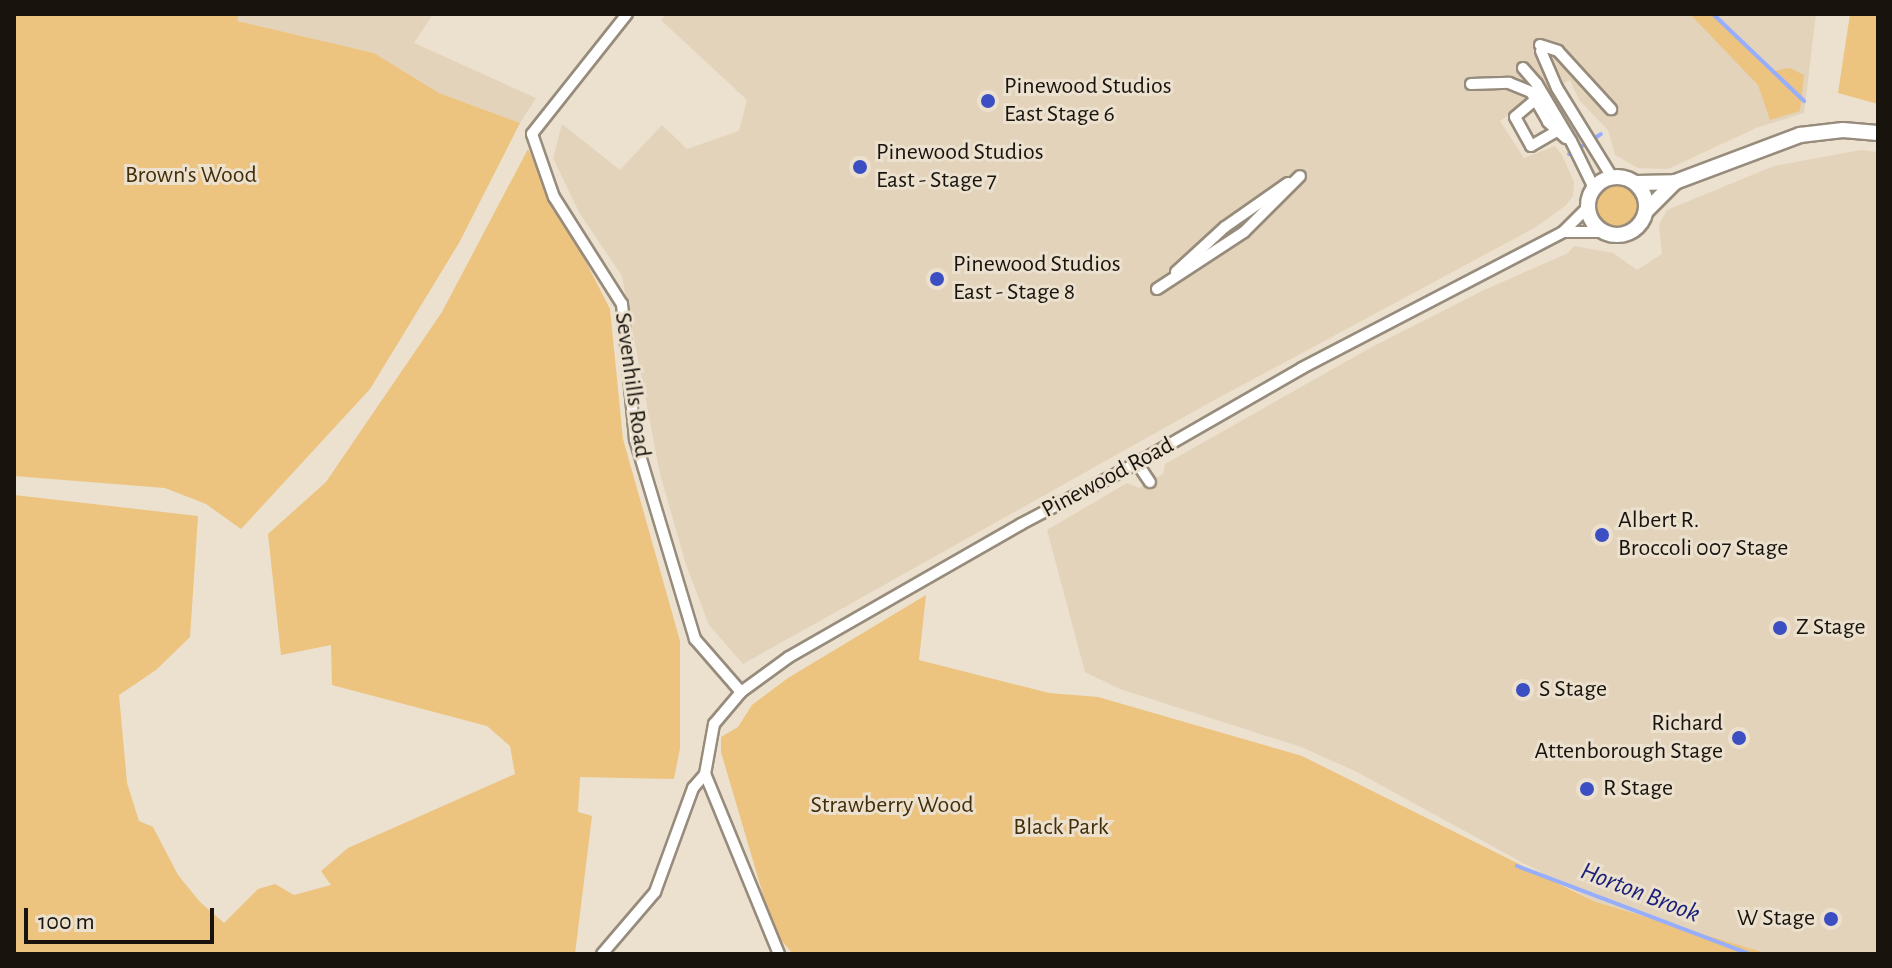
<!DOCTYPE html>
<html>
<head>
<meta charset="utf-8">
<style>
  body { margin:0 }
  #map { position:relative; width:1892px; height:968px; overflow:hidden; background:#ece0ce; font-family:"Alegreya Sans",sans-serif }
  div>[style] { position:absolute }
  .built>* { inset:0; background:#e3d3ba }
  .green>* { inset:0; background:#ecc37f }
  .round { border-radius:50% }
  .stream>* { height:4px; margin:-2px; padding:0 2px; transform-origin:2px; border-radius:2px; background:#97aefd }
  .roads { filter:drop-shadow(2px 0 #978c7c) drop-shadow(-2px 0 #978c7c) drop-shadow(0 2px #978c7c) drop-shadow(0 -2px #978c7c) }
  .street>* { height:10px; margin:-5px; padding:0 5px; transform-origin:5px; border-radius:5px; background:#fff }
  .secondary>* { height:14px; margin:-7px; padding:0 7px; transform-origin:7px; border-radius:7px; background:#fff }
  .secondary>.ring { margin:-7px; padding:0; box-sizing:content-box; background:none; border:14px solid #fff; border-radius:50% }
  .dots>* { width:22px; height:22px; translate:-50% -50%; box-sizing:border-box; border:4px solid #ece0ce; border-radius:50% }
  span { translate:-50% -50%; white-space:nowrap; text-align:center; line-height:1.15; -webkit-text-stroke:6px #ece0ce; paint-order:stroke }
  .poi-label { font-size:24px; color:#18140d }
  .left { translate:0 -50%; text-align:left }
  .right { translate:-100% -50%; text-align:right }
  .park-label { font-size:24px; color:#422e09 }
  .street-label { font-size:24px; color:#18140d }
  .water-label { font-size:26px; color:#1a2179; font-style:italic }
  .frame { position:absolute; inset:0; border:16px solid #18140d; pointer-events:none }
  .scale { position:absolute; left:24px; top:908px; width:190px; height:36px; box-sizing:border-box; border:4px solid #18140d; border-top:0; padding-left:10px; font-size:24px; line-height:28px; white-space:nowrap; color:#18140d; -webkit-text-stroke:6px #ece0ce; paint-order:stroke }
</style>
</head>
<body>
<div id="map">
  <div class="built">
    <div style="clip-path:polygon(239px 14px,433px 14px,414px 43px,536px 98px,520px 123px,439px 93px,374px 53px,236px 21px)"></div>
    <div style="clip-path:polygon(666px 14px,1816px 14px,1804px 113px,1756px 128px,1668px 169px,1638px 168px,1615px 155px,1608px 130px,1579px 100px,1570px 80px,1547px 92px,1537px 84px,1517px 109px,1500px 121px,1524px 158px,1555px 146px,1562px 155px,1574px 182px,1573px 196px,1565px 206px,1536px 227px,1209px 403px,743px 664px,709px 625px,686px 565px,660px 474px,622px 276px,580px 214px,553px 158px,562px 124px,620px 170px,662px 125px,687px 149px,739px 131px,747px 100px,661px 20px)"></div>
    <div style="clip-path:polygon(1861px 150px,1878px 152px,1878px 954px,1769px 954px,1593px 901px,1355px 771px,1301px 747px,1120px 689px,1085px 672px,1047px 530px,1127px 483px,1139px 488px,1163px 474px,1165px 464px,1370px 348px,1482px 291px,1568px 253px,1574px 246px,1613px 253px,1637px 270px,1662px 254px,1659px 225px,1667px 210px,1774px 166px)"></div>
  </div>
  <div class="green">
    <div style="clip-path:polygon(14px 14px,239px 14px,237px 21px,374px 53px,439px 93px,520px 123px,459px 243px,370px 389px,241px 529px,206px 504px,165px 488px,14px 476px)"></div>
    <div style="clip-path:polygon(1690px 14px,1714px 14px,1773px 71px,1790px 68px,1804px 75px,1800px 111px,1770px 120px,1758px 85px)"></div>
    <div style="clip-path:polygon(1850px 14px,1878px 14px,1878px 104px,1838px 93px)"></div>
    <div style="clip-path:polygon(528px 149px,610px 309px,623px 439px,680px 641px,680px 748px,674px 779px,580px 777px,578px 812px,592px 816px,575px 954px,14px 954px,14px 495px,198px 516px,190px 637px,156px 670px,119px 695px,127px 783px,139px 821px,153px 827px,178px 875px,200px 902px,224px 923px,258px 889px,275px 884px,294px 895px,331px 885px,321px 871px,348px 848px,515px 774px,510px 746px,487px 726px,332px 685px,331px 645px,281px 655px,268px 534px,326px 482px,442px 312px)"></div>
    <div class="round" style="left:1595px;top:185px;width:44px;height:44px"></div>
    <div style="clip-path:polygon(926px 595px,919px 660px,1049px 693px,1098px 697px,1302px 756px,1593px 901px,1769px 954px,793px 954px,774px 932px,721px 752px,721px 737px,738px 727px,752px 705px,788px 678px)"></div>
  </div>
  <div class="stream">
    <div style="left:1713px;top:14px;width:126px;rotate:43.7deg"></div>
    <div style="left:1595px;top:138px;width:7px;rotate:-34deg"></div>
    <div style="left:1582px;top:146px;width:2px;rotate:-27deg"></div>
    <div style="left:1569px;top:154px;width:3px;rotate:-45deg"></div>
    <div style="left:1517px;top:866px;width:249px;rotate:20.7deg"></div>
  </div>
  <div class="roads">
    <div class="street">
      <div style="left:627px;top:14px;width:153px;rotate:128.4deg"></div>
      <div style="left:532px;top:134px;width:67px;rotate:70.8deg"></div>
      <div style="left:554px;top:197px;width:127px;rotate:57.6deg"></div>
      <div style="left:622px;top:304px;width:136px;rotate:84.5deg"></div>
      <div style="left:635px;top:439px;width:209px;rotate:73.3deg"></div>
      <div style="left:695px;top:639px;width:70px;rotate:49deg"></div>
      <div style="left:1540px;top:45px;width:19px;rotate:18deg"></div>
      <div style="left:1558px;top:51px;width:79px;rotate:47.6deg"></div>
      <div style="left:1541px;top:51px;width:40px;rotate:66.6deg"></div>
      <div style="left:1557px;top:88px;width:105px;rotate:58.3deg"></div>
      <div style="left:1523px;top:68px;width:21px;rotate:49deg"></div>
      <div style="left:1537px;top:84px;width:66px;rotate:59.2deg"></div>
      <div style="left:1571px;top:141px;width:52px;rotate:63.9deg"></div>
      <div style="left:1471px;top:84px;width:38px;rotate:-2deg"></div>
      <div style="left:1509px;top:83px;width:24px;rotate:22deg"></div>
      <div style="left:1531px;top:92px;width:34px;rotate:60deg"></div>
      <div style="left:1548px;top:122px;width:24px;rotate:42deg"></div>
      <div style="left:1535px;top:100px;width:26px;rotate:140deg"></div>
      <div style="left:1515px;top:117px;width:33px;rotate:61deg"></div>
      <div style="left:1531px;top:146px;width:30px;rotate:-30deg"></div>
      <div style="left:1563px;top:232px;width:42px"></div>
      <div style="left:1176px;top:272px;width:67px;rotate:-42.6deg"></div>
      <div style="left:1225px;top:227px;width:77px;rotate:-34.9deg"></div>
      <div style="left:1157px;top:289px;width:104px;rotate:-33.2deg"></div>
      <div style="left:1244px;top:232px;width:79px;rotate:-45deg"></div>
      <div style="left:1137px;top:463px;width:23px;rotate:56deg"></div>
      <div style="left:602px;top:954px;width:82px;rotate:-49.5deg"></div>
      <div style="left:655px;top:892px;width:111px;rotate:-69.9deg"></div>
      <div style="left:693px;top:788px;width:18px;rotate:-49deg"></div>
      <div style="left:779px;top:954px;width:195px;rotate:-112.3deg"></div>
      <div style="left:705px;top:774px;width:51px;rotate:-79.8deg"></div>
      <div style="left:714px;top:724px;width:42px;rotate:-49.8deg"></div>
      <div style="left:741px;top:692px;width:59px;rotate:-36.1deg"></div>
      <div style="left:789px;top:657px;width:267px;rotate:-29.8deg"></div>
      <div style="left:1021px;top:524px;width:131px;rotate:-27.7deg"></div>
      <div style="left:1137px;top:463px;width:190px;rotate:-29.9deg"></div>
      <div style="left:1302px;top:368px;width:294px;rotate:-27.5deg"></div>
      <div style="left:1563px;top:232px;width:35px;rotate:-45deg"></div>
    </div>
    <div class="secondary">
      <div class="ring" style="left:1588px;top:177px;width:44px;height:44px"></div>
      <div style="left:1636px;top:183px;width:39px;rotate:-1deg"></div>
      <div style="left:1675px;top:182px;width:134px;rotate:-20.6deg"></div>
      <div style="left:1800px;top:135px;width:43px;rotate:-6.6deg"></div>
      <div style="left:1843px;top:130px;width:35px;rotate:5deg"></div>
      <div style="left:1646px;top:211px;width:41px;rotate:-45deg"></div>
    </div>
  </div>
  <div class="dots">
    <div style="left:988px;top:101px;background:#3c4fc2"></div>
    <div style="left:860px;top:167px;background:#3c4fc2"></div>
    <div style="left:937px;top:279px;background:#3c4fc2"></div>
    <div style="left:1602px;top:535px;background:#3c4fc2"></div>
    <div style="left:1780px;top:628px;background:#3c4fc2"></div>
    <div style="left:1523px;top:690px;background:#3c4fc2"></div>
    <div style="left:1739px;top:738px;background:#3c4fc2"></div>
    <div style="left:1587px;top:789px;background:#3c4fc2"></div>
    <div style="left:1831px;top:919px;background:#3c4fc2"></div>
  </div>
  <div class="poi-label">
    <span class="left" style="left:1004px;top:101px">Pinewood Studios<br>East Stage 6</span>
    <span class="left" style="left:876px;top:167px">Pinewood Studios<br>East - Stage 7</span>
    <span class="left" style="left:953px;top:279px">Pinewood Studios<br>East - Stage 8</span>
    <span class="left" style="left:1618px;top:535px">Albert R.<br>Broccoli 007 Stage</span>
    <span class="left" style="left:1796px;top:628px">Z Stage</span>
    <span class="left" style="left:1539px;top:690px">S Stage</span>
    <span class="right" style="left:1723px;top:738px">Richard<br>Attenborough Stage</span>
    <span class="left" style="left:1603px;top:789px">R Stage</span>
    <span class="right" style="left:1815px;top:919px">W Stage</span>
  </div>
  <div class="park-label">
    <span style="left:191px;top:176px">Brown's Wood</span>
    <span style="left:892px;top:806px">Strawberry Wood</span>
    <span style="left:1061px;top:828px">Black Park</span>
  </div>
  <div class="street-label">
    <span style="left:632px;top:385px;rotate:82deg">Sevenhills Road</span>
    <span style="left:1108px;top:478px;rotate:-28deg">Pinewood Road</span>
  </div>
  <div class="water-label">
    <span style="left:1640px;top:893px;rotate:21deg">Horton Brook</span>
  </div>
  <div class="frame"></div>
  <div class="scale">100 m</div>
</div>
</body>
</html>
